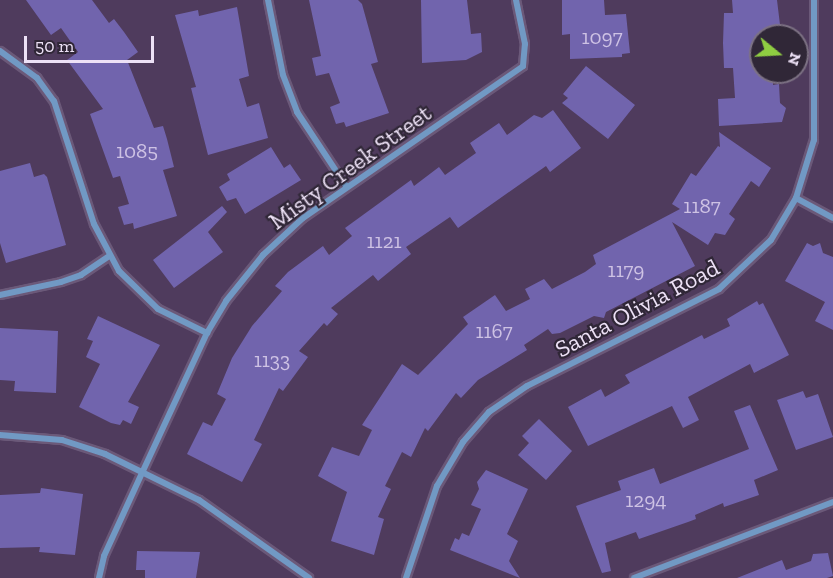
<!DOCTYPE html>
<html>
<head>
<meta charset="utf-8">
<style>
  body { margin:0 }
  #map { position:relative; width:833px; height:578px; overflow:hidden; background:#4f3b5d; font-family:"Zilla Slab",serif }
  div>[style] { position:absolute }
  .building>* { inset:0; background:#7164ad }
  .roads { filter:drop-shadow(2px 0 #6b5979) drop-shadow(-2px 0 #6b5979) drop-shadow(0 2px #6b5979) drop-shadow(0 -2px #6b5979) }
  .street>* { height:6px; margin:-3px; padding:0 3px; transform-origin:3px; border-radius:3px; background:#7199c4 }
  span { translate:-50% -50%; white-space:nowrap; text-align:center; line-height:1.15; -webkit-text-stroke:4.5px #302737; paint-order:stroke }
  .number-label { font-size:21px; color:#cec2e4 }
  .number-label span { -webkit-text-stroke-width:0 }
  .street-label { font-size:24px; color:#ede1f6 }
  .north { position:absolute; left:749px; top:24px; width:60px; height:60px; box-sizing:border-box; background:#302737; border:2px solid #7c7183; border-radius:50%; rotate:108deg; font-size:16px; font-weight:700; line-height:24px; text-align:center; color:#ede1f6 }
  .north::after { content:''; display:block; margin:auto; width:21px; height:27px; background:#8fcd42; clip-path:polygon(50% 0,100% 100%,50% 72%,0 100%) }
  .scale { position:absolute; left:24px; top:36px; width:130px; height:27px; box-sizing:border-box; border:3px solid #ede1f6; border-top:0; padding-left:8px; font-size:18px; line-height:21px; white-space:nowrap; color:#ede1f6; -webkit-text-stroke:4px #302737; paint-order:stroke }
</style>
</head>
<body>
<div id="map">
  <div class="building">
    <div style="clip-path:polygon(26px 0,92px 0,109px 23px,114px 19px,124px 32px,138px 52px,127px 60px,154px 128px,163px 126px,167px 139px,174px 167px,163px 170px,177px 216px,134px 229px,133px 223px,124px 225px,118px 207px,129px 204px,120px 176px,113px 178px,90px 114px,103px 109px,67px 60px,78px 52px,61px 28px,51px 35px)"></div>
    <div style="clip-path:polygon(309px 0,358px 0,362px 4px,378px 62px,371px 64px,389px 113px,346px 127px,344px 122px,336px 124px,330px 107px,340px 103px,329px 73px,316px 76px,312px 58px,321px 56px)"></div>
    <div style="clip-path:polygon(421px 0,467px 0,471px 34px,481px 33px,482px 52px,466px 60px,422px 63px)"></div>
    <div style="clip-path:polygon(562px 0,604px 0,605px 15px,626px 14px,630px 53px,622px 54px,622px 57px,570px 59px,570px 34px,562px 35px)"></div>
    <div style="clip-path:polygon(732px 0,777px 0,781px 33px,761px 35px,761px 72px,773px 72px,773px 85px,779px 84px,780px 103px,786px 108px,782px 122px,719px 126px,718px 99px,735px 98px,733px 68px,724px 68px,723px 43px,724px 13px,733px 13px)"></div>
    <div style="clip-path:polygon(237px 7px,249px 76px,239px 79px,247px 107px,259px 103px,268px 138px,208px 155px,191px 88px,196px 87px,175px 15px,198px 10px,199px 16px)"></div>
    <div style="clip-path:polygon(586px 66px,635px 105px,608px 139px,562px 103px,568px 98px,563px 94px)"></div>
    <div style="clip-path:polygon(553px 110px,581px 148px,550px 172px,546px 166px,458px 228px,450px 217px,406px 247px,411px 254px,378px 281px,373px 275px,331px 308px,338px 314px,327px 326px,324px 323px,299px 351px,308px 357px,283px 391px,279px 388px,254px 440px,262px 444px,242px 482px,187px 454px,203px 422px,212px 426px,226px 399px,217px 394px,232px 358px,252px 326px,282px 291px,275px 286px,288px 272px,323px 246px,329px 255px,352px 236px,345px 228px,411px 180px,414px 186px,439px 167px,445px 175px,476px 153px,470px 143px,499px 123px,507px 135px,534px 115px,542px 118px)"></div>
    <div style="clip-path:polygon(719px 132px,771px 168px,759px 187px,751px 181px,729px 214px,735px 219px,725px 235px,715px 233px,708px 245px,672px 222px,695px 266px,606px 312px,604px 318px,594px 316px,560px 333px,552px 334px,548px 329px,524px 345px,527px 350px,478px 380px,461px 398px,456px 393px,428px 431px,425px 428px,411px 457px,402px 452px,385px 486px,391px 489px,378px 517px,384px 519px,374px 555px,331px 541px,347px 492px,318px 476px,332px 447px,359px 456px,372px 430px,362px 425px,402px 364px,418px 375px,468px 324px,463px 317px,495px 295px,506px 311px,530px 299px,525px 289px,544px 279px,552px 289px,585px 272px,596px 264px,593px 255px,680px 209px,672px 204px,691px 173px,696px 176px,718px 146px,720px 147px)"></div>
    <div style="clip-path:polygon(271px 147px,284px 168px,290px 164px,301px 180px,245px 214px,236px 198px,227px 201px,219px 187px,230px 180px,227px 174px)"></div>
    <div style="clip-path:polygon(30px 163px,34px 177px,44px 174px,47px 177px,66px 245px,6px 263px,0 243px,0 171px)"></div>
    <div style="clip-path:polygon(222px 206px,227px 212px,208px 232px,223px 252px,174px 288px,153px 260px)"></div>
    <div style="clip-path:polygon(807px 243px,813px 246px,820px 243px,823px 253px,833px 257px,833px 330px,815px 321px,825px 302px,785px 281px)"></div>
    <div style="clip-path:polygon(757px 301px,759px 305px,763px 303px,789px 355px,754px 373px,750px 364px,688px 397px,699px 420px,683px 428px,672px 406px,588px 446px,568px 407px,601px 389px,605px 397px,630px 383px,625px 375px,702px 335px,704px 339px,730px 326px,727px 319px)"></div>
    <div style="clip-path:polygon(98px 316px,160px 345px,128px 402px,139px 407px,131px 424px,123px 420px,120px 425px,111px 423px,79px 407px,100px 364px,86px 357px,93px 341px,87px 339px)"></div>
    <div style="clip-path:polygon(0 328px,58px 331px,56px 393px,14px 391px,15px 381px,0 380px)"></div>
    <div style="clip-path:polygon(803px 391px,806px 398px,818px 394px,833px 437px,796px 450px,777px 400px)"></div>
    <div style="clip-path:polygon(750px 405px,778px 470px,754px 480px,759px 495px,724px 507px,723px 503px,695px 515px,696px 519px,688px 522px,639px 539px,636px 532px,605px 543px,611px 571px,602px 573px,576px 506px,621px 490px,618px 481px,654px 468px,660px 484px,749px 449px,734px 411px)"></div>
    <div style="clip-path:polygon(539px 419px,572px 451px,546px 480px,518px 455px,529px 443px,522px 436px)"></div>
    <div style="clip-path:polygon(486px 470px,528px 489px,507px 534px,518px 541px,509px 561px,520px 578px,450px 550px,455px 538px,459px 540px,462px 533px,469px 536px,481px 509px,471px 505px,479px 489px,477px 482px)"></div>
    <div style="clip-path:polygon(41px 488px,83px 494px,75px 555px,39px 552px,40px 547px,0 548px,0 495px,40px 493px)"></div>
    <div style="clip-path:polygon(137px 551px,200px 552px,196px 578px,145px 578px,145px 570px,136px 570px)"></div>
    <div style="clip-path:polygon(828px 553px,833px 576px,827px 578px,737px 578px,782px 560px,786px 570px,811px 561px,813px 554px)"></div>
  </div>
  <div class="roads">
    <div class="street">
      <div style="left:268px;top:0;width:76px;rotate:78.7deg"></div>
      <div style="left:283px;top:75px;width:40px;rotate:69deg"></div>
      <div style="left:297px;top:112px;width:89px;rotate:56.5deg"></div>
      <div style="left:0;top:51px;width:46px;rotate:36.1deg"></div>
      <div style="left:37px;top:78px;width:29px;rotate:54deg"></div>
      <div style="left:54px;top:101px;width:129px;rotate:72deg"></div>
      <div style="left:94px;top:224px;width:53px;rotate:62deg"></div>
      <div style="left:119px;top:271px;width:54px;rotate:44.3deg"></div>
      <div style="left:158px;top:309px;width:55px;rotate:26.1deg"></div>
      <div style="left:796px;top:198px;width:42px;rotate:28.4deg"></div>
      <div style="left:0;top:295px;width:62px;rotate:-12deg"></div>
      <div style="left:61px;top:282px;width:21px;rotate:-19deg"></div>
      <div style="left:81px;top:275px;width:34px;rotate:-34deg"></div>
      <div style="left:0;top:435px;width:62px;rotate:4.6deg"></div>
      <div style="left:62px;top:440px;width:45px;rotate:18deg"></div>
      <div style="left:105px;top:454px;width:105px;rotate:26.1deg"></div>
      <div style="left:199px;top:500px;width:135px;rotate:35.3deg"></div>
      <div style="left:99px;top:578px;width:23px;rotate:-77deg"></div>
      <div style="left:104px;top:556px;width:91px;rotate:-65.4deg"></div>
      <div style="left:142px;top:473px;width:154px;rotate:-65.1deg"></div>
      <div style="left:207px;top:333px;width:37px;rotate:-59deg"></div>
      <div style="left:226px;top:301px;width:59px;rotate:-51.2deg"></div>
      <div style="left:263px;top:255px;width:54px;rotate:-42.8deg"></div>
      <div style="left:303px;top:218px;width:267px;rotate:-34.6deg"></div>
      <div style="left:523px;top:66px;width:22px;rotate:-85deg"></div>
      <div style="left:525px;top:44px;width:45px;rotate:-101.6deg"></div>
      <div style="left:406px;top:578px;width:97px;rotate:-71.4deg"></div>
      <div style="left:437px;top:486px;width:51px;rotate:-59.4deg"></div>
      <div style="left:463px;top:442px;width:40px;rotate:-49deg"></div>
      <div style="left:489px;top:412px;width:46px;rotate:-34.4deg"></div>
      <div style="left:527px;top:386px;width:215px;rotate:-26.8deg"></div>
      <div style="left:719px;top:289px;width:71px;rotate:-43.3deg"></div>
      <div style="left:771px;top:240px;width:49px;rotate:-59.2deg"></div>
      <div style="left:796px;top:198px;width:61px;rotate:-72.8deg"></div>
      <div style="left:814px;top:140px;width:140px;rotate:-90deg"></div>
      <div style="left:634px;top:578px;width:213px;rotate:-20.9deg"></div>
    </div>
  </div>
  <div class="number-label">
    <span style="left:602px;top:37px">1097</span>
    <span style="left:137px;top:151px">1085</span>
    <span style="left:702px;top:206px">1187</span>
    <span style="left:384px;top:241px">1121</span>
    <span style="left:626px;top:270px">1179</span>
    <span style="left:494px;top:331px">1167</span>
    <span style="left:272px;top:360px">1133</span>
    <span style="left:646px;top:500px">1294</span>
  </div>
  <div class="street-label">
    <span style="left:350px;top:167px;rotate:-36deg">Misty Creek Street</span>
    <span style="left:637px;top:308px;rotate:-28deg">Santa Olivia Road</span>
  </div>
  <div class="north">N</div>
  <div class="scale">50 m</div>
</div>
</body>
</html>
